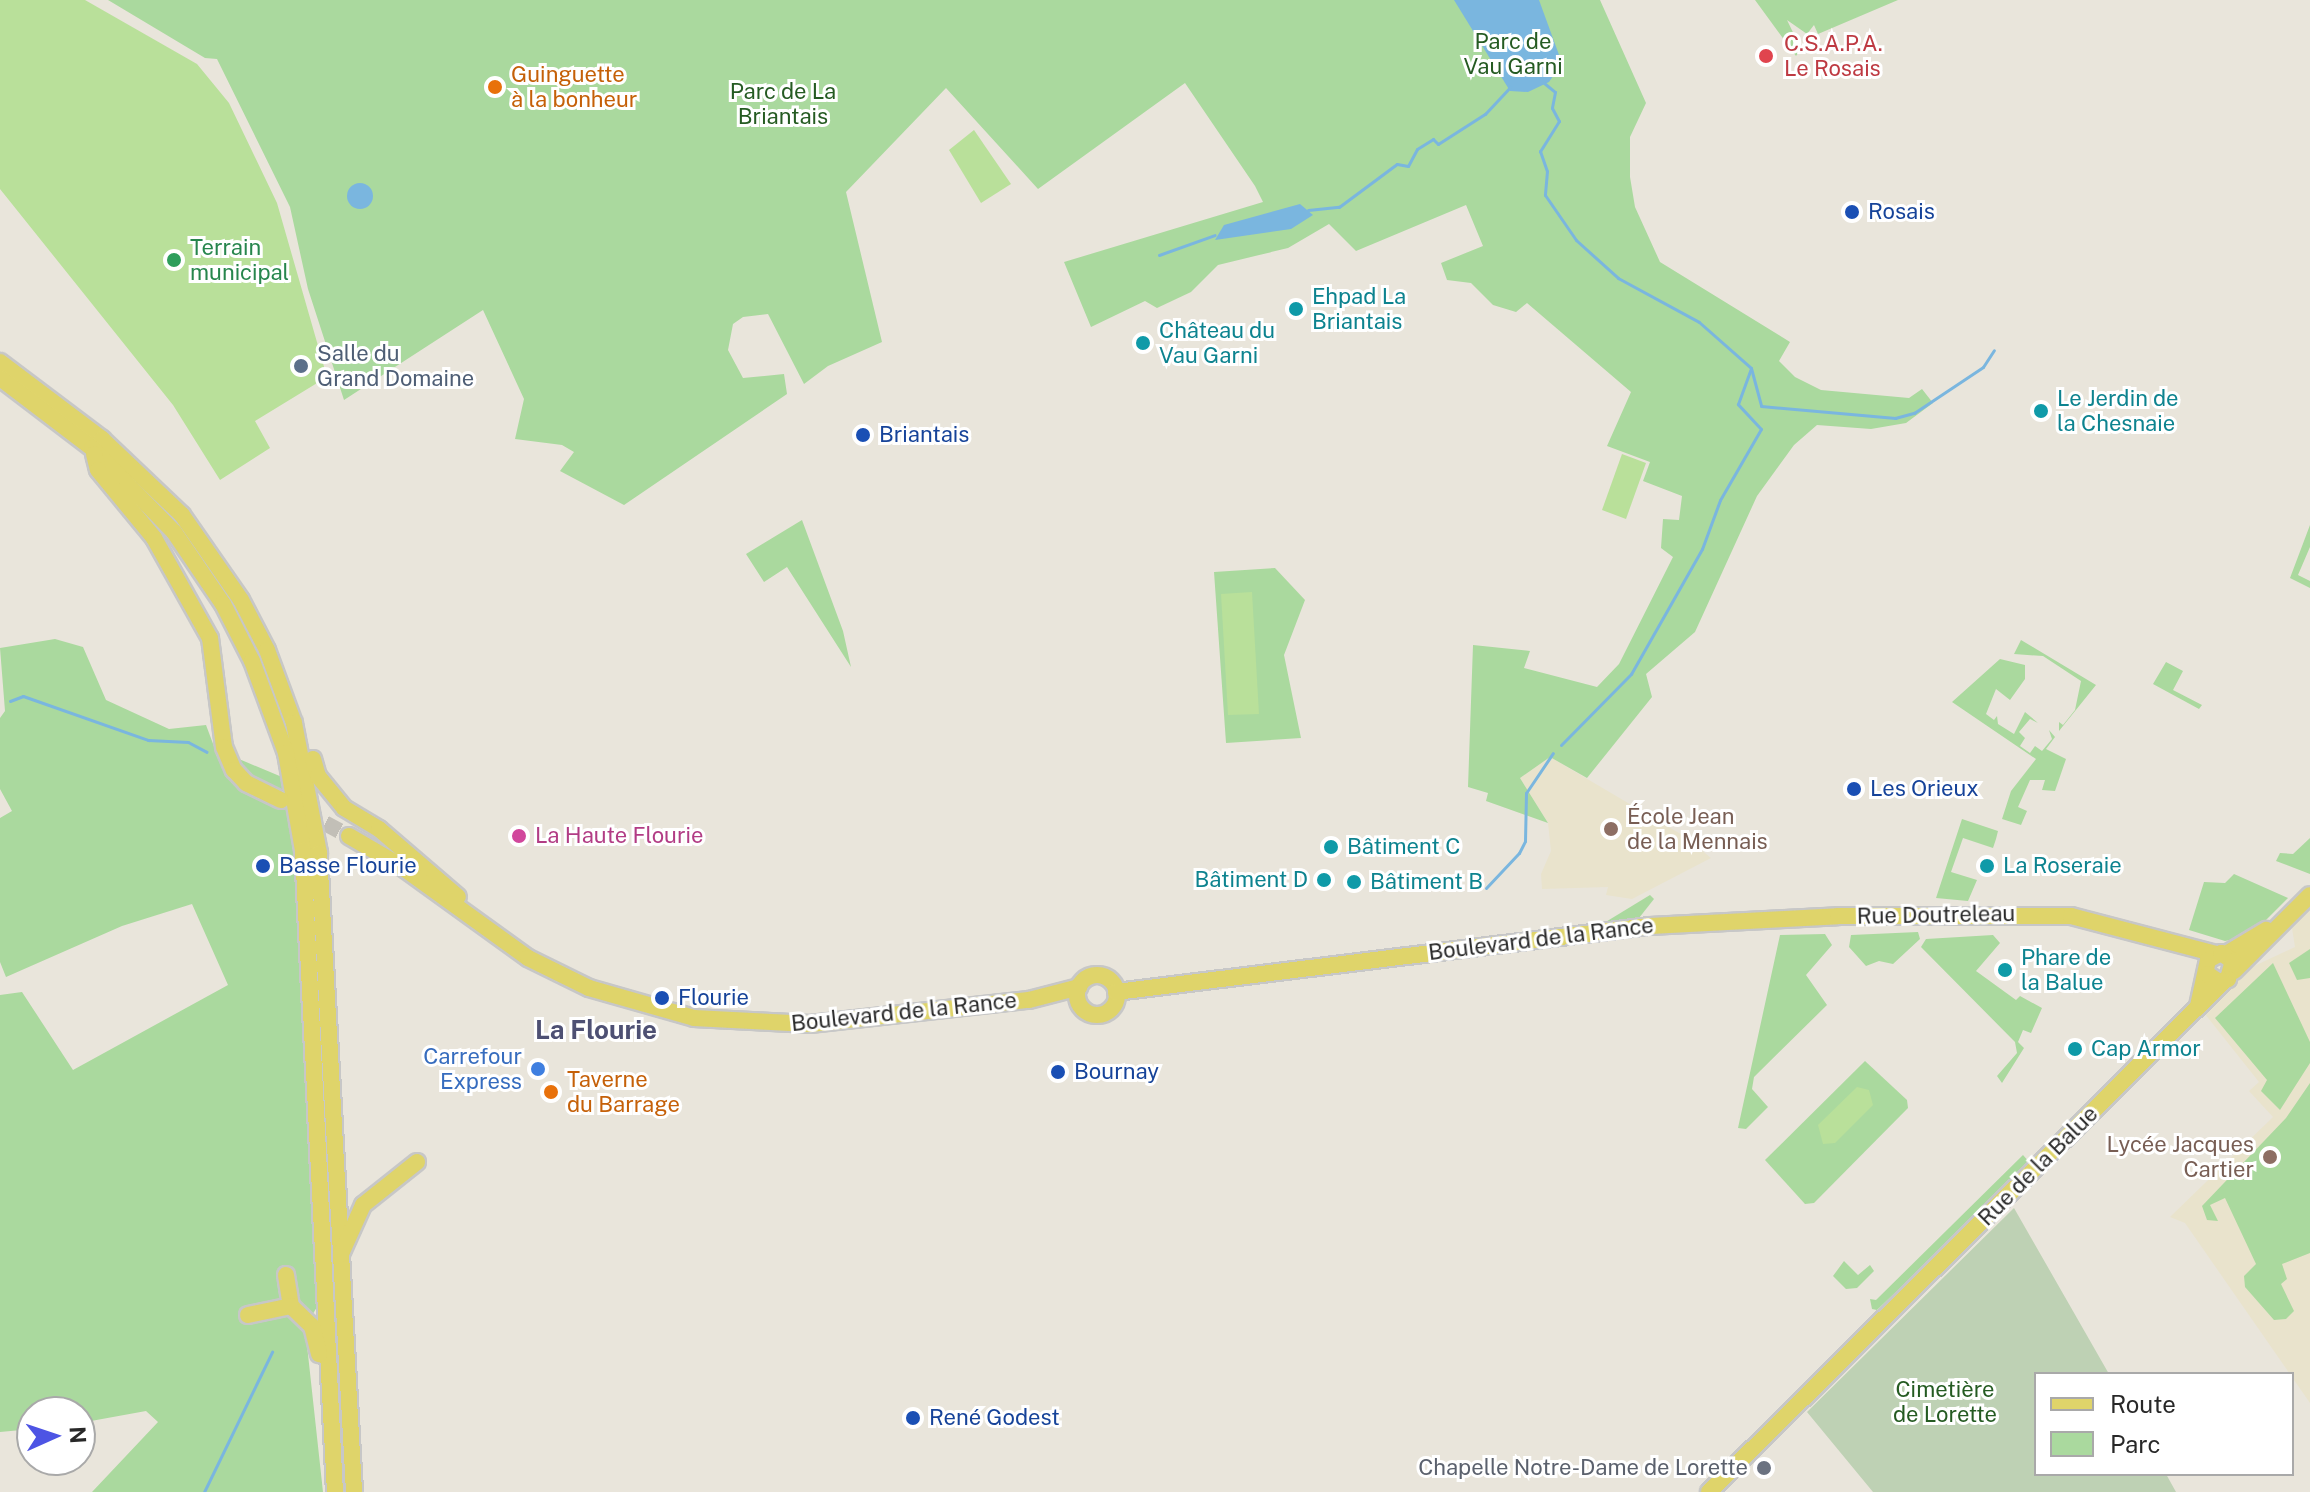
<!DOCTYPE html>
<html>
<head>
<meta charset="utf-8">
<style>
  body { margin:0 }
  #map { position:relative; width:2310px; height:1492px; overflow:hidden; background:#e9e5db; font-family:"Public Sans",sans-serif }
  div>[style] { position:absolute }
  .education>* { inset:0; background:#e9e3cc }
  .green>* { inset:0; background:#aad99e }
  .cemetery>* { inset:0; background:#bed1b4 }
  .pitch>* { inset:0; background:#b9e09a }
  .water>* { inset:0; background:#7ab6df }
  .round { border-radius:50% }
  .stream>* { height:3px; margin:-1.5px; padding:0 1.5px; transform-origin:1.5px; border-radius:1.5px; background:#7ab6df }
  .primary-tunnel>* { height:16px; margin-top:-8px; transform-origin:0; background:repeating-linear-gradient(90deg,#c2bfb7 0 16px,transparent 0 24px) }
  .roads { filter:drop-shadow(2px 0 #c7c7c7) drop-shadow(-2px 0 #c7c7c7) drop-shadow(0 2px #c7c7c7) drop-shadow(0 -2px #c7c7c7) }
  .primary>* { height:16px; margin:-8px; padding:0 8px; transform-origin:8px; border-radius:8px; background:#dfd46a }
  .primary>.ring { margin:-8px; padding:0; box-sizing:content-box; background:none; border:16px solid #dfd46a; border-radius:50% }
  .dots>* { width:22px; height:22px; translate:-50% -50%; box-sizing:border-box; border:4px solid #fff; border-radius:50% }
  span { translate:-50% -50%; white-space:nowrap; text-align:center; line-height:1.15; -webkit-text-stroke:6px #fff; paint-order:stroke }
  .park-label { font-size:22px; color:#255b22 }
  .health-label { font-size:22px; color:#be3a42 }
  .left { translate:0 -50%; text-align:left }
  .food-label { font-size:22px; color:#c56008 }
  .transit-label { font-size:22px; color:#164399 }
  .leisure-label { font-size:22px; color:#27864d }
  .culture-label { font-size:22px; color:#0d838f }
  .right { translate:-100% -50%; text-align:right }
  .service-label { font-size:22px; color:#4e5e75 }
  .education-label { font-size:22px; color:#785e54 }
  .hotel-label { font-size:22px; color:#b23c85 }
  .street-label { font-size:22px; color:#282828 }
  .shop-label { font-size:22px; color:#366cbe }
  .worship-label { font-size:22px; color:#5b616d }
  .quarter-label { font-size:26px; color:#4e5073; font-weight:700 }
  .legend { position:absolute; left:2034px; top:1372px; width:260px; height:104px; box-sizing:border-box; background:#fff; border:2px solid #a9a9a9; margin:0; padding:10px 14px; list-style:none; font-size:24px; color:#282828 }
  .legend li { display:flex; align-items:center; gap:16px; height:40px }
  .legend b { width:40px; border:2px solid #a9a9a9 }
  .north { position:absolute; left:16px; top:1396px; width:80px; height:80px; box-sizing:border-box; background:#fff; border:2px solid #a9a9a9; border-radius:50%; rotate:87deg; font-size:22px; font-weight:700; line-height:32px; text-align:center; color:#282828 }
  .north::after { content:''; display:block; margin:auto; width:28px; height:36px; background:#4d54e4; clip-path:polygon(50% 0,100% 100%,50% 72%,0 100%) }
</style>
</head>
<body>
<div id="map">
  <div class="education">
    <div style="clip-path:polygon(1550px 757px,1684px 836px,1711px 858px,1632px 899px,1606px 895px,1608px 887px,1542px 889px,1541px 874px,1551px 851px,1548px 823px,1520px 778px)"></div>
    <div style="clip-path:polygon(2310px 910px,2310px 1403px,2185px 1223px,2170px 1217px,2273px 1117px,2249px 1091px,2259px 1082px,2205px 1014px,2252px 967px,2295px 947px,2292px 928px)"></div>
  </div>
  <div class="green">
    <div style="clip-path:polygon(108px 0,1600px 0,1646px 103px,1630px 137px,1630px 177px,1635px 207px,1660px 262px,1790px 342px,1779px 361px,1795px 377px,1821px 390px,1909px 398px,1922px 389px,1933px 403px,1906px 423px,1871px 429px,1817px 425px,1794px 445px,1757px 496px,1695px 632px,1646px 674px,1652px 697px,1587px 778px,1550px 757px,1520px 778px,1548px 823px,1486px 801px,1488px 793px,1468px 787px,1473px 645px,1530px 651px,1524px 668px,1597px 687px,1619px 664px,1673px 557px,1661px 548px,1663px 519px,1679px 520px,1682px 496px,1643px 481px,1650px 462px,1607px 446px,1631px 392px,1527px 303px,1516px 312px,1493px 305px,1471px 283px,1447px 280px,1441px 263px,1483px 246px,1466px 205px,1356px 251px,1329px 224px,1288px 248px,1218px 265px,1191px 292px,1157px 308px,1145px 301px,1091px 327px,1064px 262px,1263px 202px,1255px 186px,1185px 83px,1038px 189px,946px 88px,846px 192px,882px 342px,828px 366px,804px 384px,768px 314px,743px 317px,733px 324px,728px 350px,743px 378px,784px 374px,787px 394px,624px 505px,560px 471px,574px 452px,562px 445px,515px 439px,524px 399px,483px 310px,344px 400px,308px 289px,290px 207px,217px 59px,205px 58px)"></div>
    <div style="clip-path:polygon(1755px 0,1898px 0,1818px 34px,1814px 25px,1807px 34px,1787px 20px,1801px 49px,1796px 56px)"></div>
    <div style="clip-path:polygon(802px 520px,843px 631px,851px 667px,787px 567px,764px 582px,746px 554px)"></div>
    <div style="clip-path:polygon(2310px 525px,2310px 547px,2298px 575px,2310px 581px,2310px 588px,2290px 578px)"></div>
    <div style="clip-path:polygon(1275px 568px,1305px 600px,1284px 655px,1301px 738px,1226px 743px,1214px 572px)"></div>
    <div style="clip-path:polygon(55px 639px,83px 647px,106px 700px,169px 729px,206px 725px,215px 749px,282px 777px,295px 863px,317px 1307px,305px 1327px,323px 1492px,92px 1492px,158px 1422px,146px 1411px,80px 1423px,80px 1412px,32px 1412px,32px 1429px,0 1432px,0 995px,22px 992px,73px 1070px,228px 985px,192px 904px,122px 926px,6px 977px,0 962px,0 818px,12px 811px,0 789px,0 718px,5px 711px,0 648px)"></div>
    <div style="clip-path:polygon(2021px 640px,2096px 685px,2059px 731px,2059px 722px,2063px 725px,2075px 710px,2081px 681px,2043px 656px,2014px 654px)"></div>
    <div style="clip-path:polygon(2000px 659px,2025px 665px,2025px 679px,2010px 700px,1996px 689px,1986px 714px,1994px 720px,1997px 716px,1998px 724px,2014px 734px,2025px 712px,2038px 723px,2030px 719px,2019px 732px,2025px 738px,2020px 746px,2030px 753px,2035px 746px,2042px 751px,2052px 739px,2049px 730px,2055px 737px,2046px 749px,2066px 759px,2055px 791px,2042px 790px,2045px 780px,2030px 780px,2018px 807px,2027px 811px,2021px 825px,2002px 819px,2011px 791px,2036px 759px,1952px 702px)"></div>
    <div style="clip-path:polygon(2166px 662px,2183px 671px,2173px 690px,2202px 705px,2199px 709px,2153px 684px)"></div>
    <div style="clip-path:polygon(1962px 819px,1998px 831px,1996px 839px,1993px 848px,1963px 838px,1951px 872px,1977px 880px,1968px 901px,1936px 898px)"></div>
    <div style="clip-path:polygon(2310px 838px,2310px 874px,2276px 861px,2280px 853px,2293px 854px)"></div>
    <div style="clip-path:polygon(2234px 874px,2288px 898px,2250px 936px,2225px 941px,2189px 930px,2204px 882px,2225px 883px)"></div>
    <div style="clip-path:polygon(1650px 895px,1654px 899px,1639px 918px,1604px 923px)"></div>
    <div style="clip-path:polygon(1918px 932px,1920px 939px,1893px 964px,1879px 961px,1866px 966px,1849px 947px,1851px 935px)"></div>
    <div style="clip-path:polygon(1825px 934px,1832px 945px,1806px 975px,1827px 1005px,1754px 1077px,1752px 1089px,1768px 1107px,1746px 1129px,1738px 1128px,1780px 935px)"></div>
    <div style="clip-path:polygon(1993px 935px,2000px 943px,1976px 971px,2016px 1000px,2020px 996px,2042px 1008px,2031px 1033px,2023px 1030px,2018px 1042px,2024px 1048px,2002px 1083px,1997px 1076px,2017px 1053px,2015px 1042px,1921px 947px,1926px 939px)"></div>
    <div style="clip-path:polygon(2310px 949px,2310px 978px,2297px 980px,2289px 963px)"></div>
    <div style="clip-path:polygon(2273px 963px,2310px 1042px,2310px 1063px,2280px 1110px,2261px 1091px,2267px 1080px,2215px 1018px)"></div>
    <div style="clip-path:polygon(1865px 1061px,1907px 1100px,1908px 1108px,1814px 1203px,1805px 1204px,1765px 1160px)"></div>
    <div style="clip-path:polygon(2310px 1083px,2310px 1253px,2282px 1264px,2287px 1279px,2281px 1284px,2294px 1311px,2286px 1319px,2274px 1320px,2245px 1287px,2244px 1276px,2256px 1264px,2225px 1198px,2210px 1205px,2218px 1221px,2207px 1220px,2202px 1206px,2286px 1118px)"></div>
    <div style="clip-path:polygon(2023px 1155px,2030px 1163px,1877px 1310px,1872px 1309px,1870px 1299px,1876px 1300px)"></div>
    <div style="clip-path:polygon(1844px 1261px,1858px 1275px,1870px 1265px,1874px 1271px,1857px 1288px,1846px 1289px,1833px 1276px)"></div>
  </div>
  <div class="cemetery">
    <div style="clip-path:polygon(2014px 1208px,2109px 1374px,2036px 1374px,2036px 1474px,2166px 1474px,2176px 1492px,1873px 1492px,1807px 1412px)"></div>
  </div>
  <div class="pitch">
    <div style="clip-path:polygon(0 0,85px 0,197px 64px,229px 103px,277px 203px,327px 377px,255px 421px,270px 448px,220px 480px,173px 405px,0 189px)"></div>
    <div style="clip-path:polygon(974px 130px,1011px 184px,981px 203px,949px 150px)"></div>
    <div style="clip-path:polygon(1622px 454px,1646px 463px,1626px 519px,1602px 510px)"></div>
    <div style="clip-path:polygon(1252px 592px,1259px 714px,1228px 715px,1221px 594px)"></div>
    <div style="clip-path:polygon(1857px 1087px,1869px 1090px,1873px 1105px,1835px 1143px,1823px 1144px,1818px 1125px)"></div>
  </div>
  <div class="water">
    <div style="clip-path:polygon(1454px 0,1539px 0,1562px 63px,1549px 82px,1528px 92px,1510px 91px)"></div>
    <div class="round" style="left:347px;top:183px;width:26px;height:26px"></div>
    <div style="clip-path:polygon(1300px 204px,1313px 215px,1291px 229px,1215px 240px,1224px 225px)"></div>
  </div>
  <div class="stream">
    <div style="left:1544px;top:83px;width:14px;rotate:39deg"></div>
    <div style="left:1555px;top:92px;width:16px;rotate:101deg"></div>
    <div style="left:1552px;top:108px;width:15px;rotate:62deg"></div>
    <div style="left:1559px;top:121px;width:36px;rotate:122deg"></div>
    <div style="left:1540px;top:151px;width:21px;rotate:71deg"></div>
    <div style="left:1547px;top:171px;width:24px;rotate:95deg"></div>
    <div style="left:1545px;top:195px;width:55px;rotate:55.4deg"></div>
    <div style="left:1576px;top:240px;width:57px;rotate:42.1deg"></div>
    <div style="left:1618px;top:278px;width:92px;rotate:28.5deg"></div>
    <div style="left:1699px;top:322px;width:69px;rotate:41.5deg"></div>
    <div style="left:1751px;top:368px;width:39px;rotate:75deg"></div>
    <div style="left:1761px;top:406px;width:135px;rotate:5.1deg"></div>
    <div style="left:1895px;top:418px;width:20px;rotate:-15deg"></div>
    <div style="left:1914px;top:413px;width:83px;rotate:-33.7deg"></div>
    <div style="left:1983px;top:367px;width:20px;rotate:-57deg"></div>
    <div style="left:1308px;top:210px;width:31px;rotate:-6deg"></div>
    <div style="left:1339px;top:207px;width:72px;rotate:-36.6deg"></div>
    <div style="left:1397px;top:164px;width:11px;rotate:10deg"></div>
    <div style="left:1408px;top:166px;width:19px;rotate:-62deg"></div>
    <div style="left:1417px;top:149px;width:19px;rotate:-32deg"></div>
    <div style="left:1433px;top:139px;width:7px;rotate:45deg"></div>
    <div style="left:1438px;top:144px;width:56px;rotate:-32.6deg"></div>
    <div style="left:1485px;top:114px;width:37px;rotate:-47deg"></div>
    <div style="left:1159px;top:255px;width:59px;rotate:-19.7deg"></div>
    <div style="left:10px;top:701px;width:14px;rotate:-21deg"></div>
    <div style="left:23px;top:696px;width:133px;rotate:19.4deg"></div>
    <div style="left:148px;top:740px;width:40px;rotate:2.9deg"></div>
    <div style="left:188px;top:742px;width:21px;rotate:28deg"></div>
    <div style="left:1561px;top:745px;width:100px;rotate:-45.4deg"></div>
    <div style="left:1631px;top:674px;width:144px;rotate:-60.4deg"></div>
    <div style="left:1702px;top:549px;width:52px;rotate:-69.8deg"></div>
    <div style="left:1720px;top:500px;width:82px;rotate:-60deg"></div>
    <div style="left:1761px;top:429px;width:34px;rotate:-133deg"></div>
    <div style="left:1738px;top:404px;width:38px;rotate:-70deg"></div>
    <div style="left:1486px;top:888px;width:48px;rotate:-46.7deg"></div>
    <div style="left:1519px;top:853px;width:13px;rotate:-63deg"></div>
    <div style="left:1525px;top:841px;width:48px;rotate:-88.8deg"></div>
    <div style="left:1526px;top:793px;width:48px;rotate:-56deg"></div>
    <div style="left:204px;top:1492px;width:156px;rotate:-64.1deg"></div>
  </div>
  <div class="primary-tunnel">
    <div style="left:304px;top:812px;width:51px;rotate:28.1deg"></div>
  </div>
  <div class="roads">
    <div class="primary">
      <div style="left:0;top:362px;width:128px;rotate:37deg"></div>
      <div style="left:102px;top:439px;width:110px;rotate:43.5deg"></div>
      <div style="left:182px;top:515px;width:103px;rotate:55.2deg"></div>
      <div style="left:241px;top:600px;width:56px;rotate:62.5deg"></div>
      <div style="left:267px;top:650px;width:78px;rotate:69.7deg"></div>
      <div style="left:294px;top:723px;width:132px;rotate:79.1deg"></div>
      <div style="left:319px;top:853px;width:640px;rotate:86.86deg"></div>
      <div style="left:0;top:378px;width:116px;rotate:37.3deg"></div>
      <div style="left:92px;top:448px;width:117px;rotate:45.7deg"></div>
      <div style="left:174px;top:532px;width:87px;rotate:55.8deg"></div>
      <div style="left:223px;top:604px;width:64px;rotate:63deg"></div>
      <div style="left:252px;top:661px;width:98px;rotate:69.7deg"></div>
      <div style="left:286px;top:753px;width:98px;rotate:80.1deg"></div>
      <div style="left:303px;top:850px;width:643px;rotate:87.15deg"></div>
      <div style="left:94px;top:454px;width:16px;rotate:76deg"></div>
      <div style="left:98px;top:470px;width:88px;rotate:50.5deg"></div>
      <div style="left:154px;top:538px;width:115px;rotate:60.8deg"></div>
      <div style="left:210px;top:638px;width:110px;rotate:82.7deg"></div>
      <div style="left:224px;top:747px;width:25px;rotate:67deg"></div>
      <div style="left:234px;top:770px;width:18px;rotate:47deg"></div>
      <div style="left:246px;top:783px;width:39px;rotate:26deg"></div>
      <div style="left:313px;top:759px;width:18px;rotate:74deg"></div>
      <div style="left:318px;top:776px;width:41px;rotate:50.9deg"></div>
      <div style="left:344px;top:808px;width:41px;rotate:31deg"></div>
      <div style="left:379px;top:829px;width:104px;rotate:40.7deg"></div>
      <div style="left:349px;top:836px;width:61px;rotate:30.3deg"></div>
      <div style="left:402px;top:867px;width:155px;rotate:35.8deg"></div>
      <div style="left:528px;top:958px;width:68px;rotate:26.2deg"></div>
      <div style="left:589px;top:988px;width:109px;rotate:15.9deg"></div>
      <div style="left:694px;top:1018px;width:116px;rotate:3deg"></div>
      <div style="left:810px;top:1024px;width:220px;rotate:-6.3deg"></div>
      <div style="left:1029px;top:1000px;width:52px;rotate:-14.6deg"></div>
      <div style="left:2226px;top:954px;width:47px;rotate:-31deg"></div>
      <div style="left:2234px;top:971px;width:107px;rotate:-45deg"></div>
      <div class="ring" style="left:1077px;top:975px;width:24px;height:24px"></div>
      <div style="left:1116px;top:992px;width:538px;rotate:-7.05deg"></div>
      <div style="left:1650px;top:926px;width:188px;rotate:-3deg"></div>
      <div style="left:1838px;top:916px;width:233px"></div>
      <div style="left:2071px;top:916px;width:150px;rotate:14.7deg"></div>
      <div style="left:2198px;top:1006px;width:47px;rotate:-77.7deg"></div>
      <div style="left:2208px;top:960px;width:15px;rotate:-28deg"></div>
      <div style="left:2221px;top:953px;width:14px;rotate:34deg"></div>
      <div style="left:2233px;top:961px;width:19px;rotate:106deg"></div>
      <div style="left:2228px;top:979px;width:9px;rotate:162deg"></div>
      <div style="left:2219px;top:982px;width:14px;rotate:-146deg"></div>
      <div style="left:341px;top:1254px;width:54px;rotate:-65.8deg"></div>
      <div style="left:363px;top:1205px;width:69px;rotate:-38.5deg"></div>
      <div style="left:286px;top:1275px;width:31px;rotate:81deg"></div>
      <div style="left:291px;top:1306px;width:29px;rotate:44deg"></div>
      <div style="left:312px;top:1326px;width:29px;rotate:76deg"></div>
      <div style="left:248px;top:1315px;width:44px;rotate:-11.8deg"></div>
      <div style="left:1709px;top:1492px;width:725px;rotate:-44.78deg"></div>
    </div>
  </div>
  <div class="dots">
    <div style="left:1766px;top:56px;background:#e0444e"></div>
    <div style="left:495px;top:87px;background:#e8710a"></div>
    <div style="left:1852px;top:212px;background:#1a4fb4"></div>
    <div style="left:174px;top:260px;background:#2e9e5b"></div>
    <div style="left:1296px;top:309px;background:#0f9aa8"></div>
    <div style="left:1143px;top:343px;background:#0f9aa8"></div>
    <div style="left:301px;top:366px;background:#5c6f8a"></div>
    <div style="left:2041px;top:411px;background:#0f9aa8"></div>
    <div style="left:863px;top:435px;background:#1a4fb4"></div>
    <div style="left:1854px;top:789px;background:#1a4fb4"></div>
    <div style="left:1611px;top:829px;background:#8d6e63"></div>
    <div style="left:519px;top:836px;background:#d1479c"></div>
    <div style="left:1331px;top:847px;background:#0f9aa8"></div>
    <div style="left:263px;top:866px;background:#1a4fb4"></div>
    <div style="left:1987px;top:866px;background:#0f9aa8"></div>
    <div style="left:1324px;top:880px;background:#0f9aa8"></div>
    <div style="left:1354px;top:882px;background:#0f9aa8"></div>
    <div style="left:2005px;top:970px;background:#0f9aa8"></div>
    <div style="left:662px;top:998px;background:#1a4fb4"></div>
    <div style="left:2075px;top:1049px;background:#0f9aa8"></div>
    <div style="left:538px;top:1069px;background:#3f7fe0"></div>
    <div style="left:1058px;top:1072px;background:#1a4fb4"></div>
    <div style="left:551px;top:1092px;background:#e8710a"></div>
    <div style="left:2270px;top:1157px;background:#8d6e63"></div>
    <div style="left:913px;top:1418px;background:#1a4fb4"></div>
    <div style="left:1764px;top:1468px;background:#6b7280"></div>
  </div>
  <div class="park-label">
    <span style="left:1513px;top:54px">Parc de<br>Vau Garni</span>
    <span style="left:783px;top:104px">Parc de La<br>Briantais</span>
    <span style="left:1945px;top:1402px">Cimetière<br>de Lorette</span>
  </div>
  <div class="health-label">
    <span class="left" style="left:1784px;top:56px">C.S.A.P.A.<br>Le Rosais</span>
  </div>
  <div class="food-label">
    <span class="left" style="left:511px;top:87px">Guinguette<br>à la bonheur</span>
    <span class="left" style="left:567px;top:1092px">Taverne<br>du Barrage</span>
  </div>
  <div class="transit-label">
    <span class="left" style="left:1868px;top:212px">Rosais</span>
    <span class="left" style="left:879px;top:435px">Briantais</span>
    <span class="left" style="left:1870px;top:789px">Les Orieux</span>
    <span class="left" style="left:279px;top:866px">Basse Flourie</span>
    <span class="left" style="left:678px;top:998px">Flourie</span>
    <span class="left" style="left:1074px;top:1072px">Bournay</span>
    <span class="left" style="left:929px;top:1418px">René Godest</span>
  </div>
  <div class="leisure-label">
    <span class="left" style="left:190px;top:260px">Terrain<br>municipal</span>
  </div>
  <div class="culture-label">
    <span class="left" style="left:1312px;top:309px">Ehpad La<br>Briantais</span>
    <span class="left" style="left:1159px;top:343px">Château du<br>Vau Garni</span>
    <span class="left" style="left:2057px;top:411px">Le Jerdin de<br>la Chesnaie</span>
    <span class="left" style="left:1347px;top:847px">Bâtiment C</span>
    <span class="left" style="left:2003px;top:866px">La Roseraie</span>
    <span class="right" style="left:1308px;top:880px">Bâtiment D</span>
    <span class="left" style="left:1370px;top:882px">Bâtiment B</span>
    <span class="left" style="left:2021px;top:970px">Phare de<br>la Balue</span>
    <span class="left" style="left:2091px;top:1049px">Cap Armor</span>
  </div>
  <div class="service-label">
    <span class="left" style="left:317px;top:366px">Salle du<br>Grand Domaine</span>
  </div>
  <div class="education-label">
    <span class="left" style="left:1627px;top:829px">École Jean<br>de la Mennais</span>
    <span class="right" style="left:2254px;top:1157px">Lycée Jacques<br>Cartier</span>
  </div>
  <div class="hotel-label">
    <span class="left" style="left:535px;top:836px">La Haute Flourie</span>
  </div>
  <div class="street-label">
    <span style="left:1936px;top:915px;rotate:-1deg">Rue Doutreleau</span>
    <span style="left:1541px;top:939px;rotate:-7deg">Boulevard de la Rance</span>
    <span style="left:904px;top:1012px;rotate:-6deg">Boulevard de la Rance</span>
    <span style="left:2038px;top:1166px;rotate:-45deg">Rue de la Balue</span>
  </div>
  <div class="shop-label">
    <span class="right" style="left:522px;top:1069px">Carrefour<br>Express</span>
  </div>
  <div class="worship-label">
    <span class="right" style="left:1748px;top:1468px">Chapelle Notre-Dame de Lorette</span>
  </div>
  <div class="quarter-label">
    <span style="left:596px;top:1030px">La Flourie</span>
  </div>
  <ul class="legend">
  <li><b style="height:10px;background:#dfd46a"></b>Route</li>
  <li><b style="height:22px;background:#aad99e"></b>Parc</li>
  </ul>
  <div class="north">N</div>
</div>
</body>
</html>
